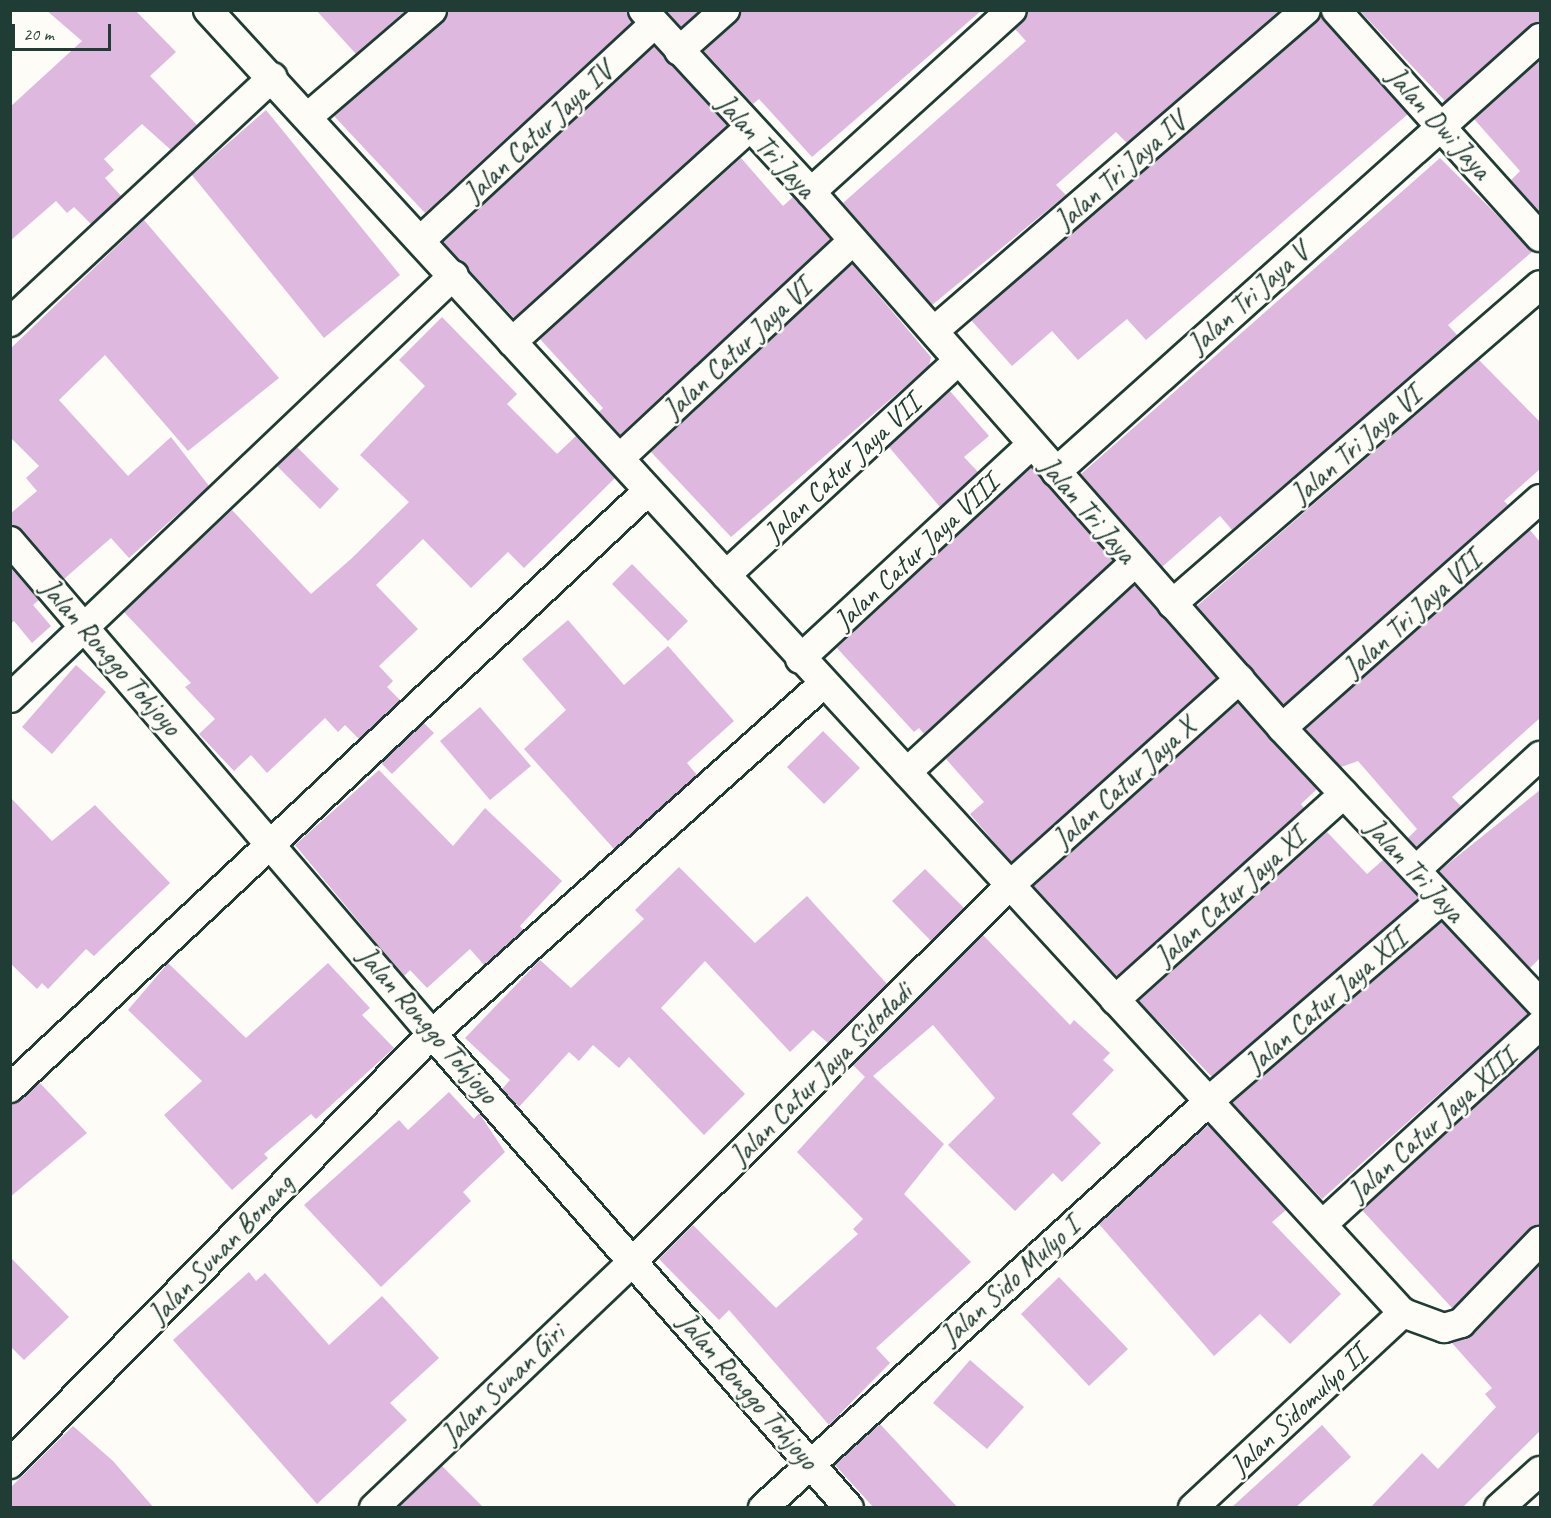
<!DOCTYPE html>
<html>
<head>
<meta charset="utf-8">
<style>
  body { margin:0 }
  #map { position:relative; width:1551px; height:1518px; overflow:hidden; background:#fdfcf7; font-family:Caveat,sans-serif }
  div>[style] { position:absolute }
  .building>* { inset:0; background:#dfb8df }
  .roads { filter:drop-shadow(2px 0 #1f3d34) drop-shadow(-2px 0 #1f3d34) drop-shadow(0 2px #1f3d34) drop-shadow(0 -2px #1f3d34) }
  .street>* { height:28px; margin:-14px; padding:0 14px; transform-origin:14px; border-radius:14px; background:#fdfcf7 }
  span { translate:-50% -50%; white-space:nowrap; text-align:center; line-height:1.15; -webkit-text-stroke:5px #fdfcf7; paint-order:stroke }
  .street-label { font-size:28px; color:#1f3d34 }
  .frame { position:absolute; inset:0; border:12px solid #1f3d34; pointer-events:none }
  .scale { position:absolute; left:12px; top:24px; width:99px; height:27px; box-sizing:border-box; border:3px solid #1f3d34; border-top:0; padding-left:8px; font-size:18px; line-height:21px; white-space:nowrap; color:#1f3d34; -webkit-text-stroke:4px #fdfcf7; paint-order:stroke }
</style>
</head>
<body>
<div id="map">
  <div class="building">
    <div style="clip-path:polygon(46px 10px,135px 10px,176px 52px,150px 76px,197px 125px,171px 150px,142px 124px,104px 159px,114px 170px,105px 178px,121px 196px,91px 224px,74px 207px,67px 213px,56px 201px,10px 241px,10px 107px,82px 41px)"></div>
    <div style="clip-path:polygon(316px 10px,406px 10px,356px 54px)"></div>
    <div style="clip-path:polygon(448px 10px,627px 10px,632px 22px,425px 213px,334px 116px,443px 22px)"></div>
    <div style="clip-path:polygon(666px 10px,700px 10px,681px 27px)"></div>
    <div style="clip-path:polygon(741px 10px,982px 10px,812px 157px,759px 99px,753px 104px,704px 51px,736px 22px)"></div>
    <div style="clip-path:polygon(1028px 10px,1280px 10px,1127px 143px,1116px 132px,1056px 185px,1066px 195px,932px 305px,843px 203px,1026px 41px,1015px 29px)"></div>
    <div style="clip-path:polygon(1359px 10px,1540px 10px,1540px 22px,1529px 26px,1445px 101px)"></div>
    <div style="clip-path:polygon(1321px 16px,1408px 114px,1146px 340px,1127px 319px,1078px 360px,1052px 331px,1012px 366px,971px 320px)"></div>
    <div style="clip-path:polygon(654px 46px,727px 125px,514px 318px,443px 242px)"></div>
    <div style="clip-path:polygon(1540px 60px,1540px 213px,1511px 180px,1520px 171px,1474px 119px)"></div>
    <div style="clip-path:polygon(266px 110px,400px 275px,324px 338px,192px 175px)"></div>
    <div style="clip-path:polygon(741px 158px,783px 206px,793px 197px,831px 239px,620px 435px,599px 412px,603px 408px,540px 339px)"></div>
    <div style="clip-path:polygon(1440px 158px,1533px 251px,1448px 325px,1457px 335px,1232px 530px,1220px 516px,1162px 567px,1081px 474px)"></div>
    <div style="clip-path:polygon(144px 220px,279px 378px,188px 451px,105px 355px,59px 400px,128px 476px,171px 437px,209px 486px,129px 558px,111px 538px,64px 579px,23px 530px,10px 525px,10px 514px,37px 491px,26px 478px,39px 466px,10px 437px,10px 349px)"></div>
    <div style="clip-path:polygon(852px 264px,931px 357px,929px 366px,731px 537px,651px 452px)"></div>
    <div style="clip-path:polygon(442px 317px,517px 394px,507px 404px,557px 454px,576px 436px,615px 478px,524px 568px,508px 552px,471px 588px,423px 539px,376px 585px,418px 629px,379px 666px,393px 681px,387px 687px,400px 700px,359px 739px,345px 725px,338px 732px,325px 718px,267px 773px,251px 755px,234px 771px,199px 734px,215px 719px,185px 687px,191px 683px,124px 612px,232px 510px,311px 594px,351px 559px,409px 502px,360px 455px,425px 386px,399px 360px)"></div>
    <div style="clip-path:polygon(1479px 360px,1540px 422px,1540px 469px,1504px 501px,1508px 505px,1283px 705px,1197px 606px)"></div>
    <div style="clip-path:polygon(950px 391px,989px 436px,964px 457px,978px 472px,940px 507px,889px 447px)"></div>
    <div style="clip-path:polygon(297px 447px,339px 489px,320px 509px,277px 466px)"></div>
    <div style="clip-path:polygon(1031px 467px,1113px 560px,924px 734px,919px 728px,914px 732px,837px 648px)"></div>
    <div style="clip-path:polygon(1530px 530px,1540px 542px,1540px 718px,1452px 797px,1461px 806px,1416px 847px,1408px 838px,1417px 829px,1358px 761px,1341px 767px,1306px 729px)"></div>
    <div style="clip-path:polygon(632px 564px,688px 621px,668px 641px,612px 584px)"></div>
    <div style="clip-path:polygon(10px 567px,39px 600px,33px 605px,51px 626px,32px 643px,14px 621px,10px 624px)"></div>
    <div style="clip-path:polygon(1134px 585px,1216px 678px,1011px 862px,970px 814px,984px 802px,946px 759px)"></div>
    <div style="clip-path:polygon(568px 620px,624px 685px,668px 646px,734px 721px,687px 763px,697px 775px,614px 849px,524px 749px,566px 710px,522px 659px)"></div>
    <div style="clip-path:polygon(76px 665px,106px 692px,52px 754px,22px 727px)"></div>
    <div style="clip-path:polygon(1238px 703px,1317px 789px,1301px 804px,1304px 808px,1117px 976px,1034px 886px)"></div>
    <div style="clip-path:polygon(480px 707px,531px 766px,490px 800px,440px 741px)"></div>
    <div style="clip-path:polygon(424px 723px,434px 733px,392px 774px,381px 763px)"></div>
    <div style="clip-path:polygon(823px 731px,860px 768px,824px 804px,787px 767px)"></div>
    <div style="clip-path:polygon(379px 770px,453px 846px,485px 808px,562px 881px,520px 926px,523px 930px,484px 965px,470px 949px,427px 988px,410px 970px,404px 976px,295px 845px)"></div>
    <div style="clip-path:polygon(1540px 790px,1540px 958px,1530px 968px,1439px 871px)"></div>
    <div style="clip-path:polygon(10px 797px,52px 841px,95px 805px,170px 883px,94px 956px,86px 949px,48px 989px,42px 983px,37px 989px,10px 963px)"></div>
    <div style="clip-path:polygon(1327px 832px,1367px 874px,1383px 860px,1419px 898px,1212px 1077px,1139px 1001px)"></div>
    <div style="clip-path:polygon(679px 867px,755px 943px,807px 896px,887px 984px,828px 1043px,813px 1030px,790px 1052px,705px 961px,661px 1008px,745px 1094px,704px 1135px,629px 1057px,619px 1068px,593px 1045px,579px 1061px,569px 1052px,519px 1107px,502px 1089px,510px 1080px,465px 1038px,540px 960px,571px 988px,644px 919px,635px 910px)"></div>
    <div style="clip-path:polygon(925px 869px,964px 908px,931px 941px,892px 901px)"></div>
    <div style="clip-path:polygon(1442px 922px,1528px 1014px,1322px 1199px,1232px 1103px)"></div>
    <div style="clip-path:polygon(983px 935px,1070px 1025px,1074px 1020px,1110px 1053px,1103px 1060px,1114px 1070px,1072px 1114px,1101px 1143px,1062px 1182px,1053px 1173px,1015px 1211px,948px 1145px,995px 1098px,933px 1025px,873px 1076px,944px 1144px,904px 1194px,971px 1262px,876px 1348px,890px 1363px,829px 1425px,729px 1310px,719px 1320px,659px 1259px,693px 1225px,776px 1308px,858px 1234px,853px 1229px,863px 1219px,797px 1152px,865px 1077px,853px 1065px)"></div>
    <div style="clip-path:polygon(168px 963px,246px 1038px,328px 963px,370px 1008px,362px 1015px,394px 1048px,316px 1119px,311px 1114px,264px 1154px,268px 1158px,232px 1190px,164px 1115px,202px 1081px,128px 1010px)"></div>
    <div style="clip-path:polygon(1540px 1047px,1540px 1225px,1528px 1230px,1452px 1308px,1362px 1210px)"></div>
    <div style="clip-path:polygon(40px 1083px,87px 1133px,10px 1197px,10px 1104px)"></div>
    <div style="clip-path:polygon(449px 1092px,474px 1119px,479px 1113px,505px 1152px,463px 1192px,471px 1201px,381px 1287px,304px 1205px,399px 1120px,408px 1130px)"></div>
    <div style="clip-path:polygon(1208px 1125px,1286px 1210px,1272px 1222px,1341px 1294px,1290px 1344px,1260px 1314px,1214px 1356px,1099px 1224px)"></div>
    <div style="clip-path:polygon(10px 1257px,69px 1317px,24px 1360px,10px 1346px)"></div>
    <div style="clip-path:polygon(1540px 1264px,1540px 1431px,1462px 1508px,1370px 1508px,1422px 1453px,1438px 1469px,1496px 1407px,1485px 1394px,1492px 1388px,1452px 1343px,1473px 1334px)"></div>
    <div style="clip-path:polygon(249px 1272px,256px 1281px,265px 1273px,329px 1345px,382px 1296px,439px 1358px,390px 1403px,407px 1420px,317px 1504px,173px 1340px)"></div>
    <div style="clip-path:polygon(1059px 1277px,1128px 1349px,1089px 1386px,1021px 1314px)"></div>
    <div style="clip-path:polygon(970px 1360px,1024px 1407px,987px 1449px,933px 1403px)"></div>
    <div style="clip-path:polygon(880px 1424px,958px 1508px,874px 1508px,835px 1465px)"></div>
    <div style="clip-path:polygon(1322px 1425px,1351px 1457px,1295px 1508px,1231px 1508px)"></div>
    <div style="clip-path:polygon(73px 1426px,113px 1461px,154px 1508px,10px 1508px,10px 1488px)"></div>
    <div style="clip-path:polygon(442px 1466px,484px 1508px,398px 1508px)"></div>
  </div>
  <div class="roads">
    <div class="street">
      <div style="left:208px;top:10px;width:1768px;rotate:47.48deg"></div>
      <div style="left:1403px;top:1313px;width:44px;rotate:20.1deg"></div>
      <div style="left:1444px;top:1328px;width:18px;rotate:-16deg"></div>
      <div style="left:1461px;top:1323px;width:114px;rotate:-46.1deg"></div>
      <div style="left:643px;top:10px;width:248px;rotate:47.3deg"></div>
      <div style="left:811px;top:192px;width:714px;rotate:48.69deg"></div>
      <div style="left:1282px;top:728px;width:377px;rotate:46.8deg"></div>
      <div style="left:1336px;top:10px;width:305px;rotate:48.1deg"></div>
      <div style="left:679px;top:51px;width:62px;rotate:-41.7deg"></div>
      <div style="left:310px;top:115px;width:161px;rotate:-40.7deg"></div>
      <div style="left:811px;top:192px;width:271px;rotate:-42.2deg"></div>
      <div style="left:422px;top:239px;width:316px;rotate:-42.8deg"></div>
      <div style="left:10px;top:322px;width:359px;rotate:-43deg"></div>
      <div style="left:934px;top:331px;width:491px;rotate:-40.8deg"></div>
      <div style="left:512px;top:342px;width:319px;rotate:-42.1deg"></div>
      <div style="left:621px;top:457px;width:317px;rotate:-43deg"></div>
      <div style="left:1056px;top:472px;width:650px;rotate:-41.88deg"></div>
      <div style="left:10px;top:541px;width:649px;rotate:49.44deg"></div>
      <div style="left:432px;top:1034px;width:631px;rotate:48.66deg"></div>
      <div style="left:726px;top:575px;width:316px;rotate:-42.7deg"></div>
      <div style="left:1172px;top:604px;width:487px;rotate:-40.9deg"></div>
      <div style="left:800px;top:659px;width:315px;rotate:-42.8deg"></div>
      <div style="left:10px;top:698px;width:613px;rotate:-43.61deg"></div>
      <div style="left:1282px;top:728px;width:345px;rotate:-41.6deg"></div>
      <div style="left:907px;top:772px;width:309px;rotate:-42.6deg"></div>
      <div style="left:1417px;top:869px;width:167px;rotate:-42.6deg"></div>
      <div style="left:1115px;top:1000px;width:308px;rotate:-42deg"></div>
      <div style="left:10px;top:1088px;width:874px;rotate:-43.1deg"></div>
      <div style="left:1324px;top:1223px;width:293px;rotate:-42.5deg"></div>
      <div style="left:10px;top:1464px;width:602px;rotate:-45.54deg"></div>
      <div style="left:432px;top:1034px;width:525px;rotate:-41.83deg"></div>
      <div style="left:374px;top:1508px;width:358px;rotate:-43.6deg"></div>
      <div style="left:633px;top:1261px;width:531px;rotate:-44.92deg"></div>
      <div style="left:1009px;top:886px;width:310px;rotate:-41.9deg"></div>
      <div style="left:763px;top:1508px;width:614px;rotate:-42.36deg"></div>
      <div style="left:1217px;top:1094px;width:297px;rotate:-40.8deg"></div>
      <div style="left:1193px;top:1508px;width:287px;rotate:-42.9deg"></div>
      <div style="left:1499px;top:1508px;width:55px;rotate:-42.1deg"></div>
    </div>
  </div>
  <div class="street-label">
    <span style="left:1439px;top:123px;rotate:48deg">Jalan Dwi Jaya</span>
    <span style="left:538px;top:132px;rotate:-43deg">Jalan Catur Jaya IV</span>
    <span style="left:766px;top:146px;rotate:47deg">Jalan Tri Jaya</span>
    <span style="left:1120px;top:171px;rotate:-41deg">Jalan Tri Jaya IV</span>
    <span style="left:1248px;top:298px;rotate:-42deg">Jalan Tri Jaya V</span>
    <span style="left:737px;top:349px;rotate:-43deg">Jalan Catur Jaya VI</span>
    <span style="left:1356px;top:445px;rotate:-41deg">Jalan Tri Jaya VI</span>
    <span style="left:842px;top:468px;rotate:-43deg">Jalan Catur Jaya VII</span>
    <span style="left:1088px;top:510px;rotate:49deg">Jalan Tri Jaya</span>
    <span style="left:916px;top:552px;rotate:-43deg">Jalan Catur Jaya VIII</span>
    <span style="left:1412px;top:614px;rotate:-42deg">Jalan Tri Jaya VII</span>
    <span style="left:111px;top:657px;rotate:49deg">Jalan Ronggo Tohjoyo</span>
    <span style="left:1124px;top:783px;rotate:-42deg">Jalan Catur Jaya X</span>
    <span style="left:1415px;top:870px;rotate:47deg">Jalan Tri Jaya</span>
    <span style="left:1230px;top:897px;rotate:-42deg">Jalan Catur Jaya XI</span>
    <span style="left:1326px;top:1001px;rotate:-41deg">Jalan Catur Jaya XII</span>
    <span style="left:428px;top:1025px;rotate:49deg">Jalan Ronggo Tohjoyo</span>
    <span style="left:821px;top:1074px;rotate:-45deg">Jalan Catur Jaya Sidodadi</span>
    <span style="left:1432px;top:1125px;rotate:-42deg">Jalan Catur Jaya XIII</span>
    <span style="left:221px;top:1249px;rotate:-46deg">Jalan Sunan Bonang</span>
    <span style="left:1010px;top:1281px;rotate:-42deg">Jalan Sido Mulyo I</span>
    <span style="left:503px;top:1384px;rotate:-44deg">Jalan Sunan Giri</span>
    <span style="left:748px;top:1391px;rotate:49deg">Jalan Ronggo Tohjoyo</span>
    <span style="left:1298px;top:1410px;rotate:-43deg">Jalan Sidomulyo II</span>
  </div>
  <div class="frame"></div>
  <div class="scale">20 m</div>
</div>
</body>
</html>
